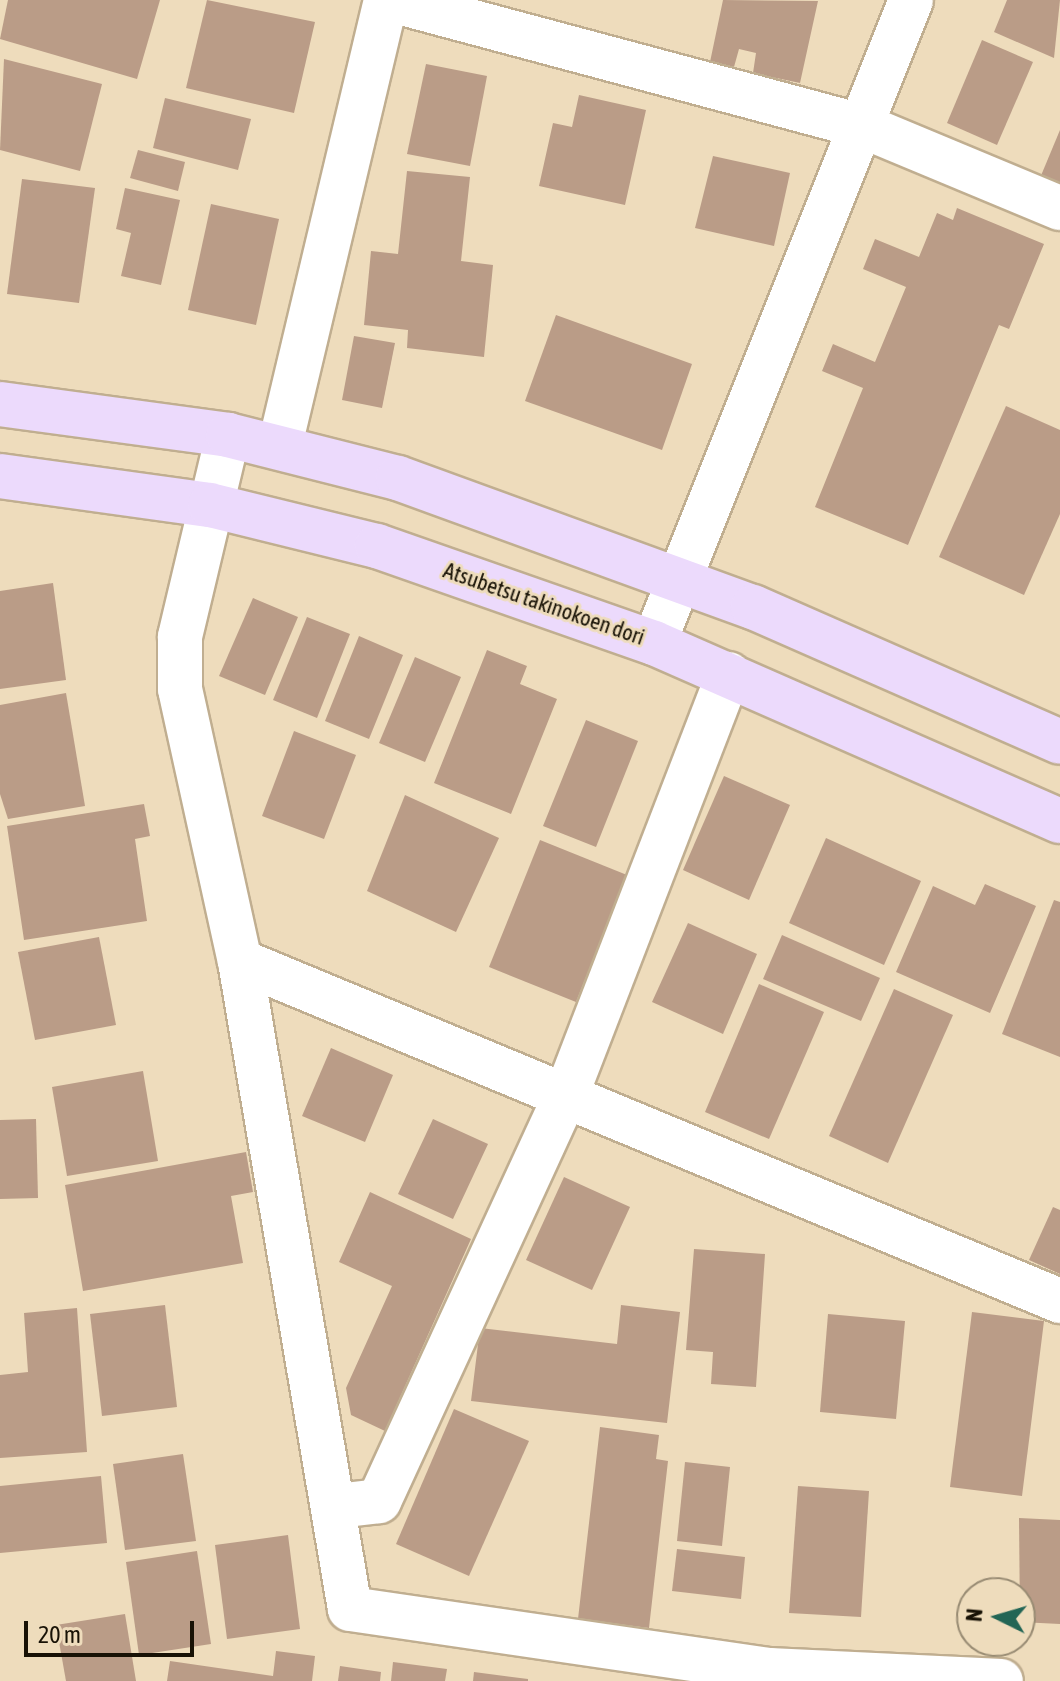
<!DOCTYPE html>
<html>
<head>
<meta charset="utf-8">
<style>
  body { margin:0 }
  #map { position:relative; width:1060px; height:1681px; overflow:hidden; background:#eedcbc; font-family:"Asap Condensed",sans-serif }
  div>[style] { position:absolute }
  .building>* { inset:0; background:#ba9c87 }
  .roads { filter:drop-shadow(2px 0 #c0ae90) drop-shadow(-2px 0 #c0ae90) drop-shadow(0 2px #c0ae90) drop-shadow(0 -2px #c0ae90) }
  .street>* { height:44px; margin:-22px; padding:0 22px; transform-origin:22px; border-radius:22px; background:#fff }
  .secondary>* { height:44px; margin:-22px; padding:0 22px; transform-origin:22px; border-radius:22px; background:#ecdafc }
  span { translate:-50% -50%; white-space:nowrap; text-align:center; line-height:1.15; -webkit-text-stroke:6px #eedcbc; paint-order:stroke }
  .street-label { font-size:22px; color:#181206 }
  .north { position:absolute; left:956px; top:1577px; width:80px; height:80px; box-sizing:border-box; background:#eedcbc; border:2px solid #988b73; border-radius:50%; rotate:275deg; font-size:22px; font-weight:700; line-height:32px; text-align:center; color:#181206 }
  .north::after { content:''; display:block; margin:auto; width:28px; height:36px; background:#226555; clip-path:polygon(50% 0,100% 100%,50% 72%,0 100%) }
  .scale { position:absolute; left:24px; top:1621px; width:170px; height:36px; box-sizing:border-box; border:4px solid #181206; border-top:0; padding-left:10px; font-size:24px; line-height:28px; white-space:nowrap; color:#181206; -webkit-text-stroke:6px #eedcbc; paint-order:stroke }
</style>
</head>
<body>
<div id="map">
  <div class="building">
    <div style="clip-path:polygon(8px 0,160px 0,137px 79px,0 39px)"></div>
    <div style="clip-path:polygon(207px 0,315px 22px,294px 113px,186px 88px)"></div>
    <div style="clip-path:polygon(723px 0,818px 1px,800px 83px,753px 73px,756px 53px,739px 49px,734px 67px,710px 62px)"></div>
    <div style="clip-path:polygon(1007px 0,1060px 0,1054px 58px,994px 32px)"></div>
    <div style="clip-path:polygon(982px 40px,1033px 62px,997px 145px,947px 123px)"></div>
    <div style="clip-path:polygon(4px 59px,102px 84px,80px 171px,0 150px)"></div>
    <div style="clip-path:polygon(426px 64px,487px 76px,470px 166px,407px 154px)"></div>
    <div style="clip-path:polygon(579px 95px,646px 110px,625px 205px,539px 186px,553px 123px,572px 127px)"></div>
    <div style="clip-path:polygon(165px 98px,251px 119px,238px 170px,153px 148px)"></div>
    <div style="clip-path:polygon(1060px 130px,1060px 186px,1040px 178px)"></div>
    <div style="clip-path:polygon(138px 150px,185px 162px,178px 191px,130px 178px)"></div>
    <div style="clip-path:polygon(713px 156px,790px 173px,774px 246px,695px 228px)"></div>
    <div style="clip-path:polygon(407px 171px,470px 177px,461px 261px,493px 265px,484px 357px,407px 348px,408px 330px,364px 325px,371px 251px,398px 254px)"></div>
    <div style="clip-path:polygon(22px 179px,95px 188px,79px 303px,7px 294px)"></div>
    <div style="clip-path:polygon(125px 188px,180px 200px,161px 285px,121px 276px,131px 233px,116px 229px)"></div>
    <div style="clip-path:polygon(211px 204px,279px 219px,256px 325px,188px 310px)"></div>
    <div style="clip-path:polygon(957px 208px,1044px 244px,1009px 329px,999px 325px,908px 545px,815px 507px,863px 388px,822px 371px,833px 344px,875px 362px,906px 287px,863px 269px,875px 239px,919px 257px,937px 213px,953px 220px)"></div>
    <div style="clip-path:polygon(556px 315px,692px 364px,662px 450px,525px 401px)"></div>
    <div style="clip-path:polygon(354px 336px,395px 343px,382px 408px,342px 400px)"></div>
    <div style="clip-path:polygon(1006px 406px,1060px 430px,1060px 514px,1024px 595px,939px 557px)"></div>
    <div style="clip-path:polygon(53px 583px,66px 680px,0 689px,0 591px)"></div>
    <div style="clip-path:polygon(253px 598px,298px 617px,265px 695px,219px 676px)"></div>
    <div style="clip-path:polygon(307px 617px,350px 634px,317px 718px,273px 700px)"></div>
    <div style="clip-path:polygon(359px 636px,403px 655px,369px 739px,325px 721px)"></div>
    <div style="clip-path:polygon(487px 650px,527px 666px,520px 684px,557px 699px,511px 814px,434px 783px)"></div>
    <div style="clip-path:polygon(415px 657px,461px 677px,425px 762px,379px 743px)"></div>
    <div style="clip-path:polygon(66px 693px,85px 806px,8px 819px,0 794px,0 705px)"></div>
    <div style="clip-path:polygon(586px 720px,638px 741px,596px 847px,543px 826px)"></div>
    <div style="clip-path:polygon(294px 731px,356px 755px,324px 839px,262px 816px)"></div>
    <div style="clip-path:polygon(724px 776px,790px 805px,749px 900px,683px 870px)"></div>
    <div style="clip-path:polygon(405px 795px,499px 838px,456px 932px,367px 891px)"></div>
    <div style="clip-path:polygon(144px 804px,150px 836px,135px 839px,147px 921px,24px 940px,7px 826px)"></div>
    <div style="clip-path:polygon(826px 838px,921px 881px,884px 965px,789px 923px)"></div>
    <div style="clip-path:polygon(540px 840px,627px 875px,576px 1002px,489px 967px)"></div>
    <div style="clip-path:polygon(985px 884px,1036px 906px,990px 1013px,896px 972px,933px 886px,975px 905px)"></div>
    <div style="clip-path:polygon(1054px 900px,1060px 902px,1060px 1057px,1002px 1034px)"></div>
    <div style="clip-path:polygon(688px 923px,757px 954px,723px 1034px,652px 1002px)"></div>
    <div style="clip-path:polygon(782px 935px,880px 978px,861px 1021px,763px 979px)"></div>
    <div style="clip-path:polygon(99px 937px,116px 1025px,35px 1040px,18px 952px)"></div>
    <div style="clip-path:polygon(759px 984px,824px 1012px,769px 1139px,705px 1112px)"></div>
    <div style="clip-path:polygon(894px 989px,953px 1015px,888px 1163px,829px 1136px)"></div>
    <div style="clip-path:polygon(331px 1048px,393px 1075px,365px 1142px,302px 1116px)"></div>
    <div style="clip-path:polygon(143px 1071px,158px 1161px,67px 1176px,52px 1087px)"></div>
    <div style="clip-path:polygon(36px 1119px,38px 1198px,0 1199px,0 1120px)"></div>
    <div style="clip-path:polygon(433px 1119px,488px 1144px,453px 1219px,398px 1194px)"></div>
    <div style="clip-path:polygon(246px 1152px,253px 1192px,231px 1196px,243px 1263px,83px 1291px,65px 1185px)"></div>
    <div style="clip-path:polygon(564px 1177px,630px 1207px,592px 1290px,526px 1260px)"></div>
    <div style="clip-path:polygon(370px 1192px,471px 1239px,385px 1431px,351px 1415px,346px 1388px,392px 1286px,339px 1262px)"></div>
    <div style="clip-path:polygon(1053px 1207px,1060px 1210px,1060px 1274px,1029px 1260px)"></div>
    <div style="clip-path:polygon(694px 1249px,765px 1254px,756px 1387px,711px 1384px,713px 1352px,686px 1350px)"></div>
    <div style="clip-path:polygon(165px 1305px,177px 1407px,102px 1416px,90px 1314px)"></div>
    <div style="clip-path:polygon(621px 1305px,680px 1312px,667px 1423px,471px 1401px,480px 1328px,617px 1344px)"></div>
    <div style="clip-path:polygon(77px 1308px,87px 1452px,0 1458px,0 1375px,28px 1372px,24px 1313px)"></div>
    <div style="clip-path:polygon(972px 1312px,1044px 1321px,1022px 1496px,950px 1487px)"></div>
    <div style="clip-path:polygon(828px 1314px,905px 1321px,896px 1419px,820px 1412px)"></div>
    <div style="clip-path:polygon(454px 1409px,529px 1441px,469px 1576px,396px 1544px)"></div>
    <div style="clip-path:polygon(600px 1427px,659px 1435px,656px 1459px,668px 1461px,649px 1628px,578px 1619px)"></div>
    <div style="clip-path:polygon(183px 1454px,196px 1541px,125px 1550px,113px 1464px)"></div>
    <div style="clip-path:polygon(685px 1462px,730px 1467px,722px 1546px,677px 1541px)"></div>
    <div style="clip-path:polygon(101px 1476px,107px 1543px,0 1553px,0 1486px)"></div>
    <div style="clip-path:polygon(798px 1486px,869px 1491px,861px 1617px,789px 1613px)"></div>
    <div style="clip-path:polygon(1019px 1518px,1060px 1520px,1060px 1624px,1020px 1622px)"></div>
    <div style="clip-path:polygon(288px 1535px,300px 1629px,227px 1639px,215px 1545px)"></div>
    <div style="clip-path:polygon(677px 1549px,745px 1557px,741px 1599px,672px 1591px)"></div>
    <div style="clip-path:polygon(197px 1551px,211px 1644px,139px 1655px,126px 1562px)"></div>
    <div style="clip-path:polygon(125px 1614px,136px 1681px,66px 1681px,56px 1625px)"></div>
    <div style="clip-path:polygon(276px 1651px,315px 1656px,312px 1681px,167px 1681px,170px 1661px,273px 1676px)"></div>
    <div style="clip-path:polygon(393px 1662px,447px 1669px,445px 1681px,391px 1681px)"></div>
    <div style="clip-path:polygon(340px 1666px,381px 1672px,380px 1681px,338px 1681px)"></div>
    <div style="clip-path:polygon(474px 1672px,528px 1679px,528px 1681px,473px 1681px)"></div>
  </div>
  <div class="roads">
    <div class="street">
      <div style="left:391px;top:0;width:491px;rotate:15deg"></div>
      <div style="left:865px;top:127px;width:211px;rotate:22.6deg"></div>
      <div style="left:228px;top:435px;width:208px;rotate:103.4deg"></div>
      <div style="left:180px;top:637px;width:52px;rotate:90deg"></div>
      <div style="left:180px;top:689px;width:279px;rotate:77.6deg"></div>
      <div style="left:240px;top:961px;width:657px;rotate:80.37deg"></div>
      <div style="left:350px;top:1609px;width:424px;rotate:8.3deg"></div>
      <div style="left:770px;top:1670px;width:231px;rotate:2.7deg"></div>
      <div style="left:280px;top:445px;width:457px;rotate:-76.6deg"></div>
      <div style="left:654px;top:643px;width:692px;rotate:-68.21deg"></div>
      <div style="left:240px;top:961px;width:888px;rotate:22.52deg"></div>
      <div style="left:336px;top:1506px;width:43px;rotate:-6.6deg"></div>
      <div style="left:379px;top:1501px;width:449px;rotate:-65.3deg"></div>
      <div style="left:567px;top:1093px;width:449px;rotate:-68.9deg"></div>
    </div>
    <div class="secondary">
      <div style="left:0;top:404px;width:230px;rotate:7.7deg"></div>
      <div style="left:228px;top:435px;width:175px;rotate:14.2deg"></div>
      <div style="left:398px;top:478px;width:378px;rotate:20deg"></div>
      <div style="left:753px;top:607px;width:335px;rotate:23.7deg"></div>
      <div style="left:0;top:476px;width:212px;rotate:7.9deg"></div>
      <div style="left:210px;top:505px;width:172px;rotate:13.8deg"></div>
      <div style="left:377px;top:546px;width:293px;rotate:19.3deg"></div>
      <div style="left:654px;top:643px;width:443px;rotate:23.7deg"></div>
    </div>
  </div>
  <div class="street-label">
    <span style="left:544px;top:604px;rotate:19deg">Atsubetsu takinokoen dori</span>
  </div>
  <div class="north">N</div>
  <div class="scale">20 m</div>
</div>
</body>
</html>
